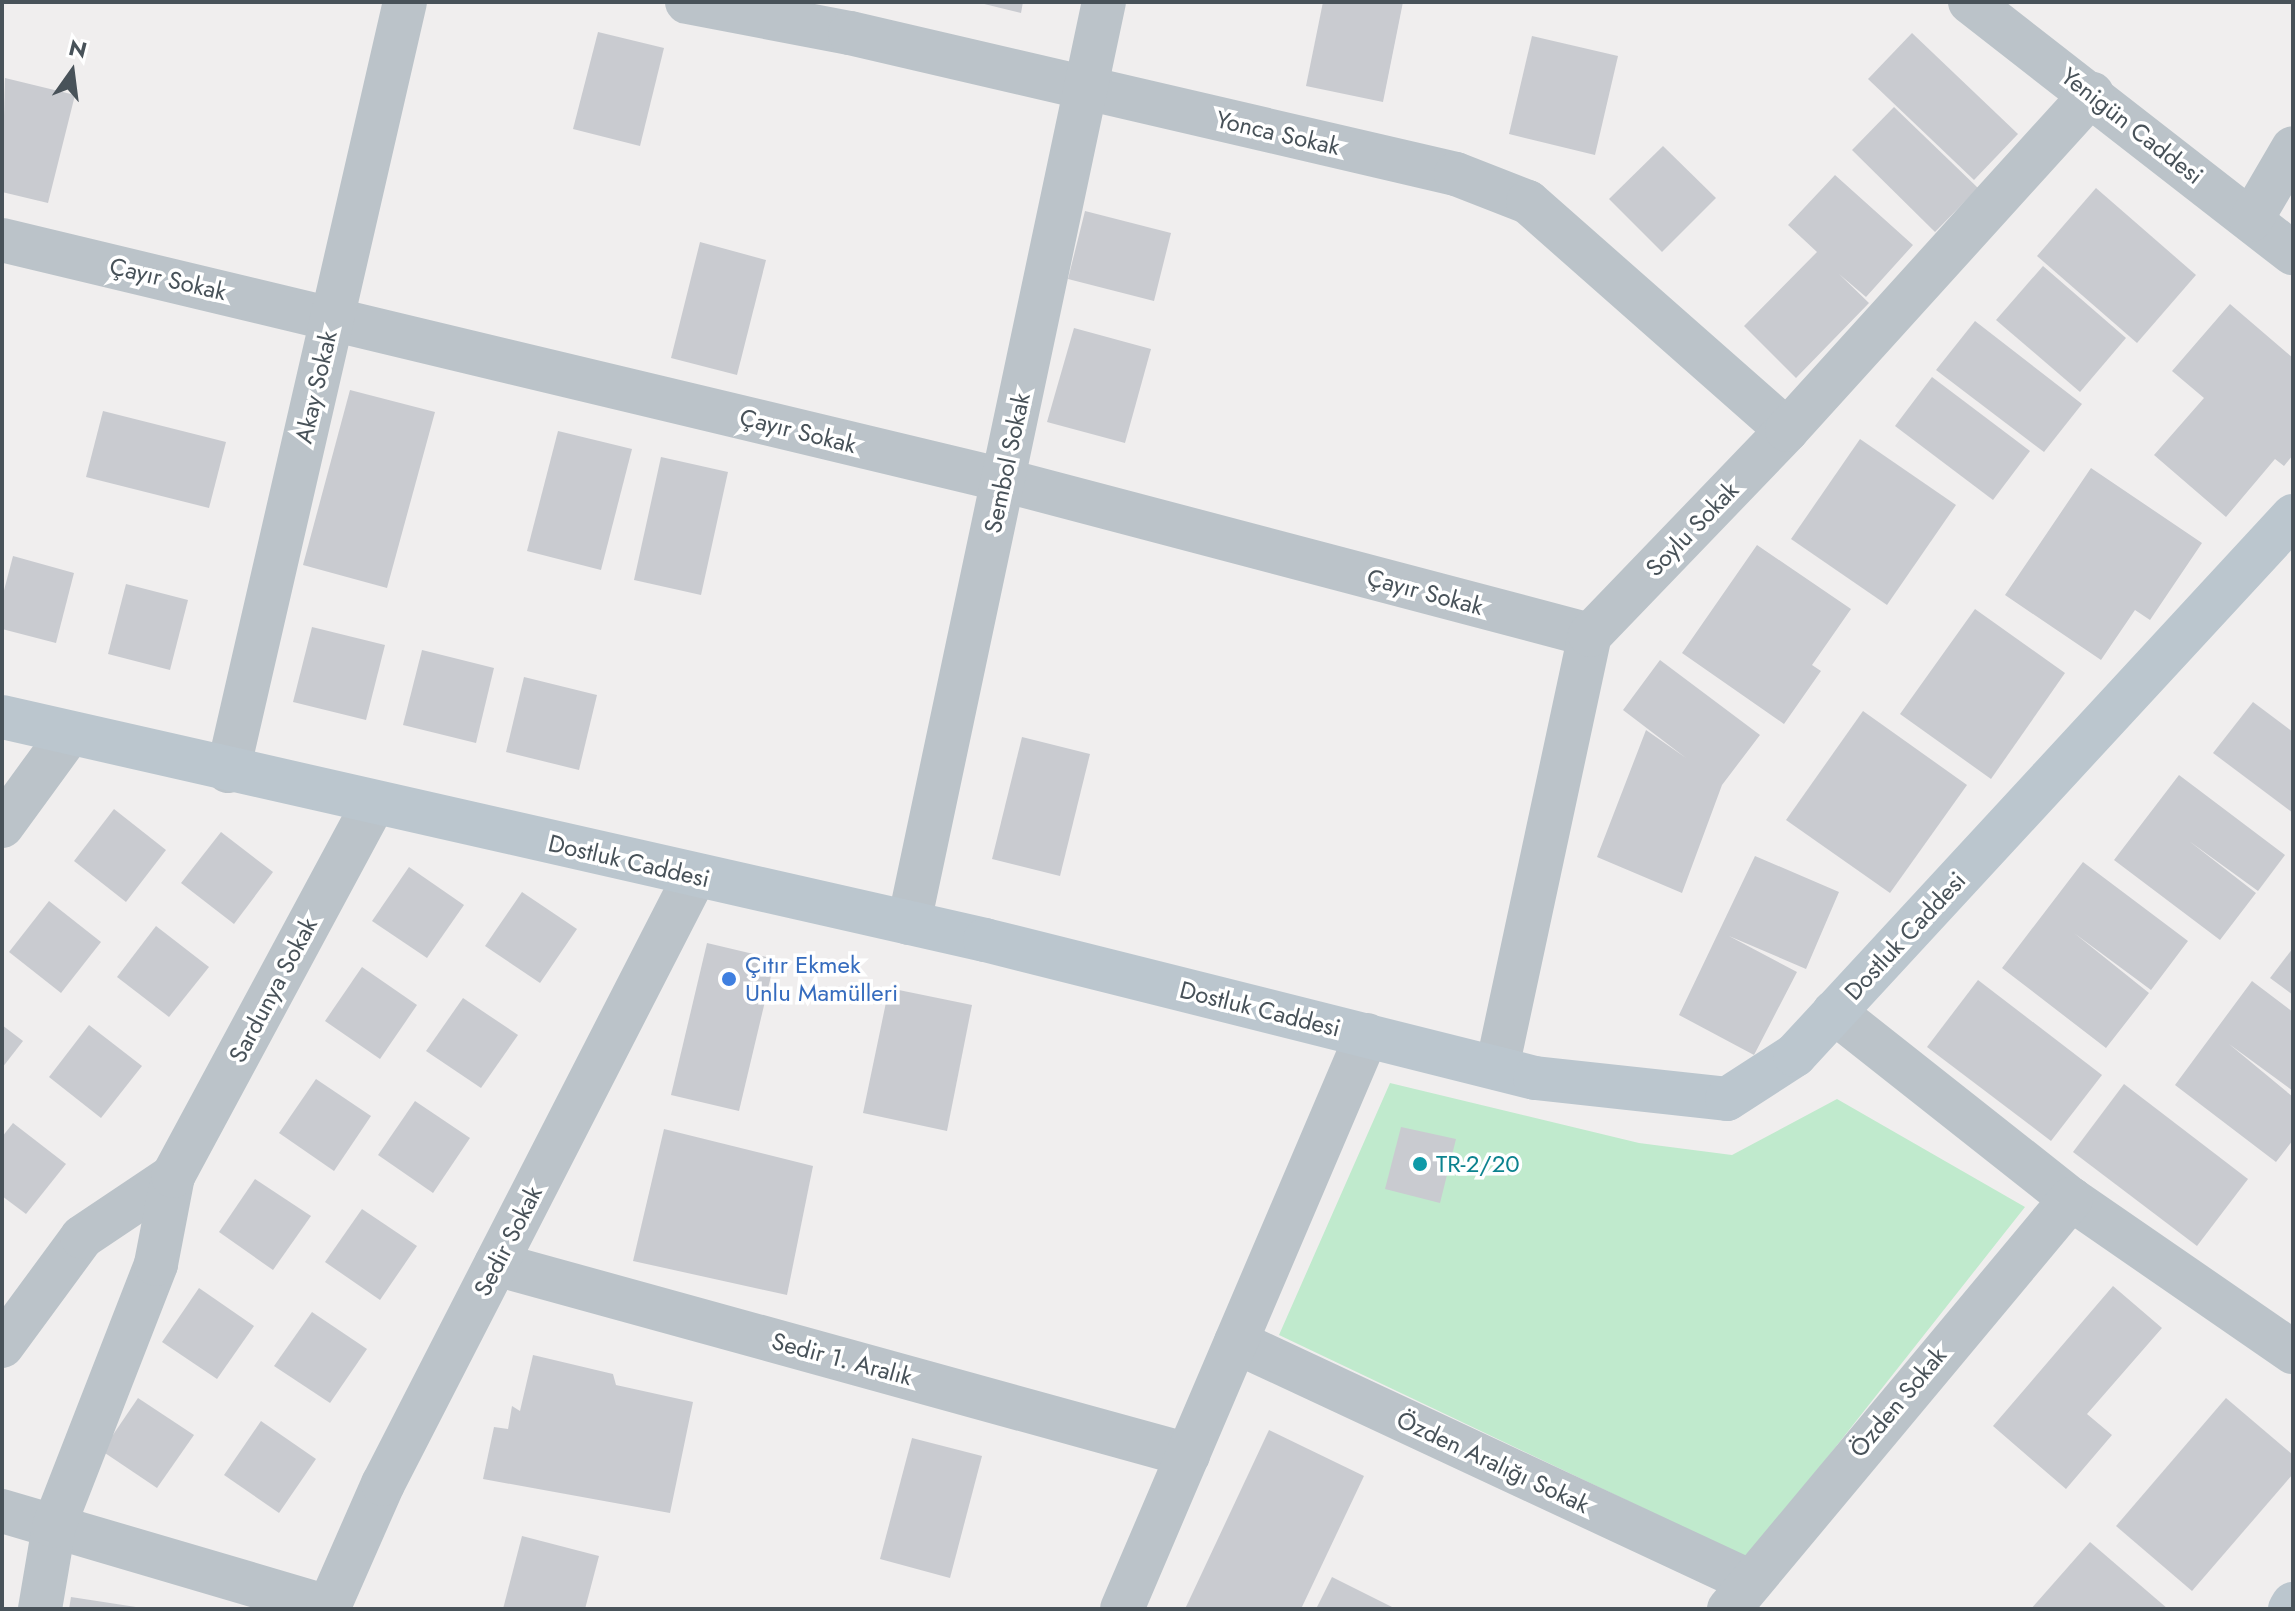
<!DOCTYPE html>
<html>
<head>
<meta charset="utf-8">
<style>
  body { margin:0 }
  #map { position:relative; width:2295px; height:1611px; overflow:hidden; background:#f0eeee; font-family:Jost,sans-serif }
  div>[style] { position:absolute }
  .green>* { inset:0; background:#c0eacd }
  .building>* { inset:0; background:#c9cbd0 }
  .street>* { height:44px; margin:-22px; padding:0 22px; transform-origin:22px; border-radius:22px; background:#bbc3c9 }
  .secondary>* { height:44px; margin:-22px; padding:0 22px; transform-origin:22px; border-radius:22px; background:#bbc6ce }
  .dots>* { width:22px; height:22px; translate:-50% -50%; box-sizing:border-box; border:4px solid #fff; border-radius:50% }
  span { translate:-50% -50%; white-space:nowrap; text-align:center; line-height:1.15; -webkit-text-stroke:7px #fff; paint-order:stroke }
  .street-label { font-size:24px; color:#485259 }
  .shop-label { font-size:24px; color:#366cbe }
  .left { translate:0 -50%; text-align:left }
  .culture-label { font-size:24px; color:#0d838f }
  .frame { position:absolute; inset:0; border:4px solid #485259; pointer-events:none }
  .north { position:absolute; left:32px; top:32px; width:80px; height:80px; -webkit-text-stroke:6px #fff; paint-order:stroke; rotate:14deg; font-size:22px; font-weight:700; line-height:32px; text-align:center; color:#485259 }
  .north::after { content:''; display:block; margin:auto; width:28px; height:36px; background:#485259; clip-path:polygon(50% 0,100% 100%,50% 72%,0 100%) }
</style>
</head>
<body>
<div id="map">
  <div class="green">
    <div style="clip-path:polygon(1390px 1083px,1639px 1143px,1732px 1155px,1837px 1099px,2025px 1207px,1748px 1558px,1279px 1335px)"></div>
  </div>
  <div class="building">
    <div style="clip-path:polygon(976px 2px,1023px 2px,1021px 13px)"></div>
    <div style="clip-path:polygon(1323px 2px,1403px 2px,1383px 102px,1306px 86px)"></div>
    <div style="clip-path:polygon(598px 32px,664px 48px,640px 146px,573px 129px)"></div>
    <div style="clip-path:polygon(1912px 33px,2018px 134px,1974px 180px,1868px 79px)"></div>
    <div style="clip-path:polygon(1532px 36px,1618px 56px,1595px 155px,1509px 134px)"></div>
    <div style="clip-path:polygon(5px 78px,75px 95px,48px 203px,2px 192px)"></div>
    <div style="clip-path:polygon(1894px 107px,1978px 188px,1935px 232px,1852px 150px)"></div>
    <div style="clip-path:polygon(1663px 146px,1716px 198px,1662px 252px,1609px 199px)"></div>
    <div style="clip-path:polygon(1835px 175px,1913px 245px,1866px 297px,1839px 274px,1869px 303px,1796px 378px,1744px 326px,1817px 252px,1788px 225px)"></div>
    <div style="clip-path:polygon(2096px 188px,2196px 275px,2137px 343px,2037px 256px)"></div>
    <div style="clip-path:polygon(1085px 211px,1171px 233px,1154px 301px,1068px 279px)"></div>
    <div style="clip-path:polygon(700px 242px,766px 260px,737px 375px,671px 358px)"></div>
    <div style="clip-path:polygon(2043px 266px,2126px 338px,2080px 392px,1996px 320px)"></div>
    <div style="clip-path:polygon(2230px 304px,2293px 358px,2293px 455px,2284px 466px,2275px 459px,2226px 517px,2154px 455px,2204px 398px,2172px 371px)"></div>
    <div style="clip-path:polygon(1975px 321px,2082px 404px,2044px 452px,1936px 370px)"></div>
    <div style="clip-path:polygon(1074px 328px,1151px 349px,1125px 443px,1047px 422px)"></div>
    <div style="clip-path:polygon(1932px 377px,2030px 451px,1993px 500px,1895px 426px)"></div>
    <div style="clip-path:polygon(350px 390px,435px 412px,387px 588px,303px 565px)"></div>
    <div style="clip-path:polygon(103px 411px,226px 442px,209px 508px,86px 477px)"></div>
    <div style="clip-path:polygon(558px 431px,632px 449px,601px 570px,527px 551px)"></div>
    <div style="clip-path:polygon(1860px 439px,1956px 505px,1887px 605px,1791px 539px)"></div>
    <div style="clip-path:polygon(661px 457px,728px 472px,701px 595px,634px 580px)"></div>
    <div style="clip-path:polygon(2091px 468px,2202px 543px,2150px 620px,2135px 610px,2101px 660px,2005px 595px)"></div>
    <div style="clip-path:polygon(1757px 545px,1851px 609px,1812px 665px,1821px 671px,1784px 724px,1682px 653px)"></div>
    <div style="clip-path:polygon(13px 556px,74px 573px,56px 643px,2px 629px,2px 598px)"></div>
    <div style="clip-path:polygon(126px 584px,188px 600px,170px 670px,108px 654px)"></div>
    <div style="clip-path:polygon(1975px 609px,2065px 673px,1991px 779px,1900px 714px)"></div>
    <div style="clip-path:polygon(312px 627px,385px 645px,366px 720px,293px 702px)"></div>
    <div style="clip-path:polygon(422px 650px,494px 668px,476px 743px,403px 725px)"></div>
    <div style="clip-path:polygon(1660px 660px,1760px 735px,1722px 785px,1682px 893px,1597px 857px,1646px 730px,1686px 758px,1623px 710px)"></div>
    <div style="clip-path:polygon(524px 677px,597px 695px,579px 770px,506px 752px)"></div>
    <div style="clip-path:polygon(2253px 702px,2293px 732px,2293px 813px,2213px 753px)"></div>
    <div style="clip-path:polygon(1863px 711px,1967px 785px,1890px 893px,1786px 820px)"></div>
    <div style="clip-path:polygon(1022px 737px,1090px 754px,1060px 876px,992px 859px)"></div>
    <div style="clip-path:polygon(2179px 775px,2285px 855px,2258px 891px,2189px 841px,2256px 893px,2220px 940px,2114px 860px)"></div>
    <div style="clip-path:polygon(114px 809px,166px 850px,126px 902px,74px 861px)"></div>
    <div style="clip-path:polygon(221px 832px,273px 872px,234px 924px,181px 883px)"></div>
    <div style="clip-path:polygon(1755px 856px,1839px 892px,1806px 969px,1729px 936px,1797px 972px,1754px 1055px,1679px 1015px)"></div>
    <div style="clip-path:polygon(2083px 862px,2188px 941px,2151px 990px,2074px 933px,2149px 993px,2106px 1048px,2002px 968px)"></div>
    <div style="clip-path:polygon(409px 867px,464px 905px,427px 958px,372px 921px)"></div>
    <div style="clip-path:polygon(522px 892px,577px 929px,540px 983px,485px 946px)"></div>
    <div style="clip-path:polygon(49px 901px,101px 942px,61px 993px,9px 952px)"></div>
    <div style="clip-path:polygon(156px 926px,209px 967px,169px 1017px,117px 977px)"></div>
    <div style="clip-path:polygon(707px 943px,775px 959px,739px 1111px,671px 1095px)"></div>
    <div style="clip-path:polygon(2293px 948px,2293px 995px,2270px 978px)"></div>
    <div style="clip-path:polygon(362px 967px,417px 1005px,380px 1059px,325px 1021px)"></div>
    <div style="clip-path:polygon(1978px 980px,2102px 1075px,2051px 1141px,1927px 1047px)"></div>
    <div style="clip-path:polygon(2252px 981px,2293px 1012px,2293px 1091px,2229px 1044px,2293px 1097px,2293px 1140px,2276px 1162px,2175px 1085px)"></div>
    <div style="clip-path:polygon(889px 988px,972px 1005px,947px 1131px,863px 1113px)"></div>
    <div style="clip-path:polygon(463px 998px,518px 1035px,481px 1088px,426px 1051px)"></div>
    <div style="clip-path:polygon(2px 1025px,23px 1041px,2px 1068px)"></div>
    <div style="clip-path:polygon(89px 1025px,142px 1066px,101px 1118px,49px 1077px)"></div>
    <div style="clip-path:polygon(316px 1079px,371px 1116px,334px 1171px,279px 1133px)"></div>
    <div style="clip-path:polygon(2124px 1084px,2248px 1179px,2197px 1246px,2073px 1152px)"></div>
    <div style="clip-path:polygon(415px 1101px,470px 1138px,433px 1193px,378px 1155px)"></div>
    <div style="clip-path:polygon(13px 1123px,66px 1164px,26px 1214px,2px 1196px,2px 1137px)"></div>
    <div style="clip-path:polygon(1401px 1127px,1456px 1139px,1440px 1203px,1385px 1189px)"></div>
    <div style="clip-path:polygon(664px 1129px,813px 1166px,787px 1295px,633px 1261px)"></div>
    <div style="clip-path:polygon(255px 1179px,311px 1216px,273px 1270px,219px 1232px)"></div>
    <div style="clip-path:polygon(362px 1209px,417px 1246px,380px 1300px,325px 1262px)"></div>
    <div style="clip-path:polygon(2113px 1286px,2162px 1328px,2087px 1414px,2112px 1435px,2066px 1489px,1993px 1426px)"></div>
    <div style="clip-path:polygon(199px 1288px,254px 1326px,217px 1379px,162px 1342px)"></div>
    <div style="clip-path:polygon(312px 1312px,367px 1349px,330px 1403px,274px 1366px)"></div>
    <div style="clip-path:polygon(533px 1355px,613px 1374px,616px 1385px,693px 1402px,670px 1513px,483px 1479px,494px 1427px,508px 1429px,512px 1406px,520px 1411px)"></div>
    <div style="clip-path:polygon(138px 1398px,194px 1435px,157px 1488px,102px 1451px)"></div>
    <div style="clip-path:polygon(2226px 1398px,2293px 1455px,2293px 1474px,2192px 1591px,2116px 1526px)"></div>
    <div style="clip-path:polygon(261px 1421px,316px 1459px,279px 1513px,224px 1475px)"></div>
    <div style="clip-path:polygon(1269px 1430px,1364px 1476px,1301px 1609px,1185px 1609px)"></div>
    <div style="clip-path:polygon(912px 1438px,982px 1456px,950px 1578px,880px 1559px)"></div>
    <div style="clip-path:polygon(522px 1536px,599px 1556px,585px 1609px,503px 1609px)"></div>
    <div style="clip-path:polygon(2090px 1542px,2168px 1609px,2031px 1609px)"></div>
    <div style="clip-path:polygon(1332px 1577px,1396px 1609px,1316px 1609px)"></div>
    <div style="clip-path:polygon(71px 1597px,136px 1607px,136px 1609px,69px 1609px)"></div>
  </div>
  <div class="street">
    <div style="left:687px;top:2px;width:166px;rotate:10.8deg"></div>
    <div style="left:850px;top:33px;width:622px;rotate:13.1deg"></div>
    <div style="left:1456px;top:174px;width:77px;rotate:21.3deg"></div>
    <div style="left:1528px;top:202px;width:345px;rotate:41.4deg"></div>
    <div style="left:1970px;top:2px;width:409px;rotate:37.9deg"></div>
    <div style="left:2251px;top:220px;width:83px;rotate:-59.7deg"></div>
    <div style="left:2px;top:240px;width:1029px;rotate:13.48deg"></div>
    <div style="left:1003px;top:480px;width:607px;rotate:14.79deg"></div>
    <div style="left:228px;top:771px;width:789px;rotate:-77.04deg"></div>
    <div style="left:2px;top:826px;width:114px;rotate:-53.9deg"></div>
    <div style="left:909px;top:923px;width:941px;rotate:-78.05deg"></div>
    <div style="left:1834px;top:1012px;width:302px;rotate:38.3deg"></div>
    <div style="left:2071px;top:1199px;width:270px;rotate:34.6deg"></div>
    <div style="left:1497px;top:1068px;width:443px;rotate:-77.9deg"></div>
    <div style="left:1590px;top:635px;width:284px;rotate:-46.1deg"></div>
    <div style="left:1787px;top:430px;width:454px;rotate:-47.8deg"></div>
    <div style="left:496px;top:1264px;width:718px;rotate:15.43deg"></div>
    <div style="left:1236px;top:1342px;width:568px;rotate:24.99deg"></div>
    <div style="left:2px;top:1346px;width:135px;rotate:-53.7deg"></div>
    <div style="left:82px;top:1237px;width:110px;rotate:-33.8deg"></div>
    <div style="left:2px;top:1511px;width:340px;rotate:16.4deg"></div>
    <div style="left:40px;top:1609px;width:84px;rotate:-80.4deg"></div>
    <div style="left:54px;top:1526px;width:281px;rotate:-68.7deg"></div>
    <div style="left:156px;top:1264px;width:90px;rotate:-79.1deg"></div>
    <div style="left:173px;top:1176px;width:422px;rotate:-61.7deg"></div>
    <div style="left:328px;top:1609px;width:137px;rotate:-66.3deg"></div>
    <div style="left:383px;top:1484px;width:683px;rotate:-62.84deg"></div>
    <div style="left:1122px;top:1609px;width:624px;rotate:-66.89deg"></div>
    <div style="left:1729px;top:1609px;width:534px;rotate:-50.17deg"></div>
  </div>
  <div class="secondary">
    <div style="left:2px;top:717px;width:1008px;rotate:12.78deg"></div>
    <div style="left:985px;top:940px;width:567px;rotate:14.09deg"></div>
    <div style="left:1535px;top:1078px;width:193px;rotate:6.2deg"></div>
    <div style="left:1727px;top:1099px;width:81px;rotate:-32.9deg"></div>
    <div style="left:1795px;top:1055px;width:734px;rotate:-47.26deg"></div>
    <div style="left:2290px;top:1609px;width:6px;rotate:-59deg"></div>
  </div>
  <div class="dots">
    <div style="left:729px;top:979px;background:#3f7fe0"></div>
    <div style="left:1420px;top:1164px;background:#0f9aa8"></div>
  </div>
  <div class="street-label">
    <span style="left:2132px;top:126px;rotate:38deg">Yenigün Caddesi</span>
    <span style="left:1278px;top:133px;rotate:13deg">Yonca Sokak</span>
    <span style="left:168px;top:279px;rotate:13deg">Çayır Sokak</span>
    <span style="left:316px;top:387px;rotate:-77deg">Akay Sokak</span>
    <span style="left:798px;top:431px;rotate:14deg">Çayır Sokak</span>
    <span style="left:1007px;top:463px;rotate:-78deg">Sembol Sokak</span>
    <span style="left:1692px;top:529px;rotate:-46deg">Soylu Sokak</span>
    <span style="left:1425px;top:592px;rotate:15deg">Çayır Sokak</span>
    <span style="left:629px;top:861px;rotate:13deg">Dostluk Caddesi</span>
    <span style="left:1905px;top:936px;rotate:-47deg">Dostluk Caddesi</span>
    <span style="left:273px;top:990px;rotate:-62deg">Sardunya Sokak</span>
    <span style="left:1260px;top:1009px;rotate:14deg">Dostluk Caddesi</span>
    <span style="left:508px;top:1241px;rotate:-63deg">Sedir Sokak</span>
    <span style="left:842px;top:1359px;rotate:15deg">Sedir 1. Aralık</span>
    <span style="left:1898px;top:1402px;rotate:-50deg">Özden Sokak</span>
    <span style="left:1493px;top:1462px;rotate:25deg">Özden Aralığı Sokak</span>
  </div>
  <div class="shop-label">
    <span class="left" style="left:745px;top:979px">Çıtır Ekmek<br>Unlu Mamülleri</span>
  </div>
  <div class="culture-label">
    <span class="left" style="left:1436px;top:1164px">TR-2/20</span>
  </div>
  <div class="frame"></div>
  <div class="north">N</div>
</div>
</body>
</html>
